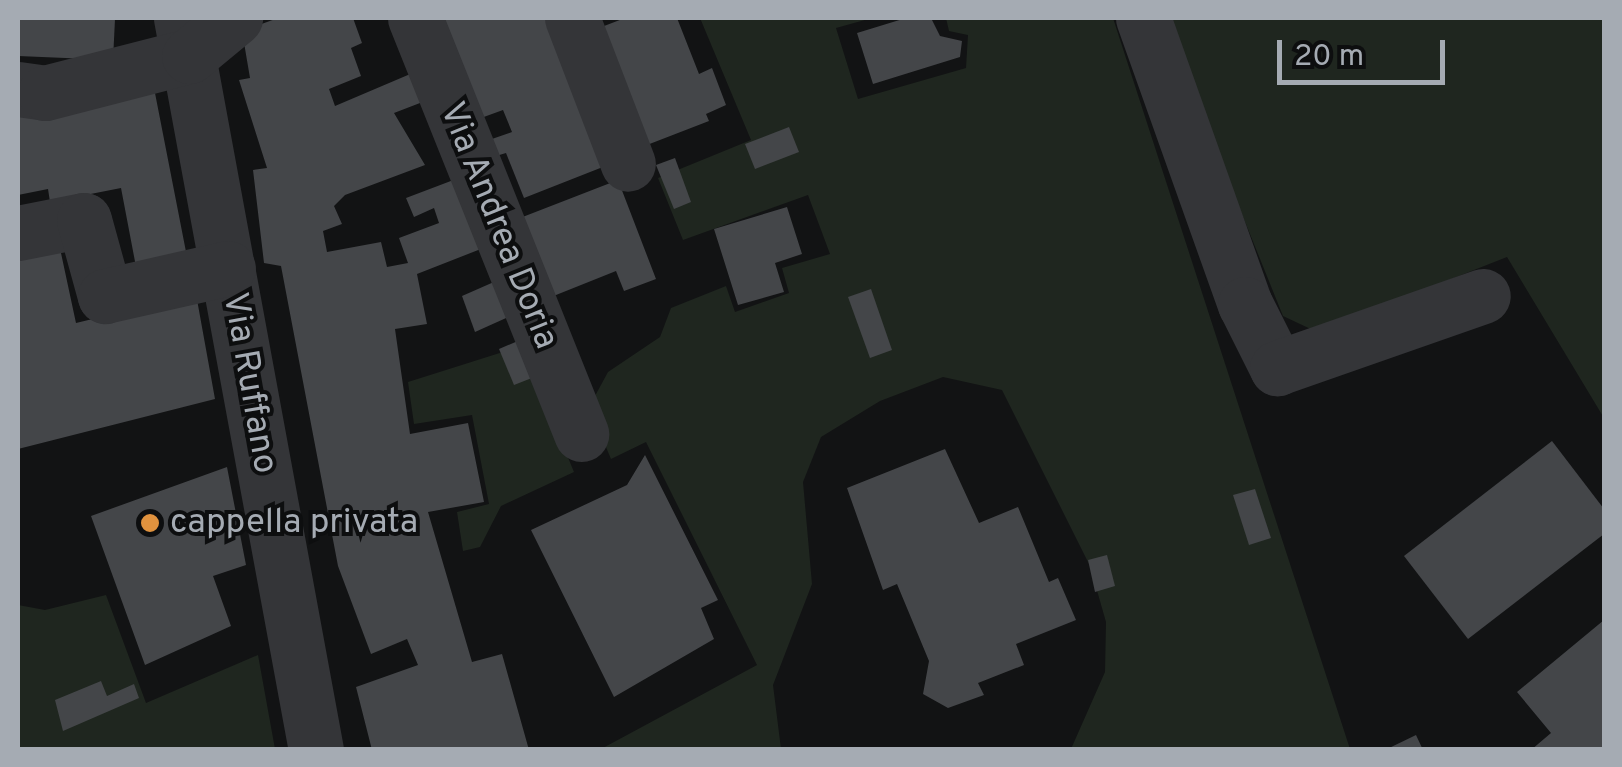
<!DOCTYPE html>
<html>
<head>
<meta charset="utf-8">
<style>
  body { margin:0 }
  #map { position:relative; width:1622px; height:767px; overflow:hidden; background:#121314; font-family:Overpass,sans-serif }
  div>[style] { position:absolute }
  .green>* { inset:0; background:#1f261f }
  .building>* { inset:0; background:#444649 }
  .minor>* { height:55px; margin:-27.5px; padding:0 27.5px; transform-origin:27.5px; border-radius:27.5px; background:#343538 }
  .dots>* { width:28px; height:28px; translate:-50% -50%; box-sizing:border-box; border:5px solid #0d0e0f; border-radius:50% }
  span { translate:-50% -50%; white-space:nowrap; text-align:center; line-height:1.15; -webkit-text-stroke:8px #0d0e0f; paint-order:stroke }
  .street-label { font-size:35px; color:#a5abb3 }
  .poi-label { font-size:35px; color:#a5abb3 }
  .left { translate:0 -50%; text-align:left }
  .frame { position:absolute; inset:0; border:20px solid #a5abb3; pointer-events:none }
  .scale { position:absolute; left:1277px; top:40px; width:168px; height:45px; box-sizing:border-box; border:5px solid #a5abb3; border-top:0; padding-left:12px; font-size:30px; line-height:35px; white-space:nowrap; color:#a5abb3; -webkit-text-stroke:8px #0d0e0f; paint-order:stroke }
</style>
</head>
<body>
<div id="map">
  <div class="green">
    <div style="clip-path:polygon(700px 18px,872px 18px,836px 28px,858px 99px,966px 68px,968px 35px,949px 31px,946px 18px,1113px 18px,1350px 749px,1071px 749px,1105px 672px,1106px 622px,1090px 566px,1002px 390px,943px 377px,880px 401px,821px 437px,803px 482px,812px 584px,773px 685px,781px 749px,601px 749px,757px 665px,646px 442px,611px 459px,589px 407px,608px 372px,660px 337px,671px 308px,726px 286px,735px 312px,789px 293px,782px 268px,830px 254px,808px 195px,683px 240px,658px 178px,751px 140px)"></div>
    <div style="clip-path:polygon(1163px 18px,1604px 18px,1604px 418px,1507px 257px,1317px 332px,1283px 316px)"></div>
    <div style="clip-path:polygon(522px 346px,574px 472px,501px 506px,480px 547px,463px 551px,457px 512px,489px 504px,472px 415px,414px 424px,408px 382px)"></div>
    <div style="clip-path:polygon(106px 595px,146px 703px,258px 655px,275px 749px,18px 750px,18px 605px,45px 610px)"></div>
  </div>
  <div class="building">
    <div style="clip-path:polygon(18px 18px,115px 19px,113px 60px,18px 56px)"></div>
    <div style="clip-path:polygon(278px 18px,353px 18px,362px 43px,351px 48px,361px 76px,329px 89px,335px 106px,422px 69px,433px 98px,394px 113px,425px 165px,345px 195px,334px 206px,342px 224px,323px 231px,327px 252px,381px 242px,387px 267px,408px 263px,399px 238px,439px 223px,434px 208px,414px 217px,406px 198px,464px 176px,491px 245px,417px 274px,427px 324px,395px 329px,410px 434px,468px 423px,484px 502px,428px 512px,472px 662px,502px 654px,529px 750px,372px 750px,356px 687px,418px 665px,407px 639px,371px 654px,338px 566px,281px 266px,264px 263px,253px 170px,267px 168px,239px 80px,250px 78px,242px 31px)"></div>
    <div style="clip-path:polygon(442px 18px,546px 18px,613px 163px,524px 198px,506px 153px,496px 156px,489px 140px,512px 132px,503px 110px,481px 118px)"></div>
    <div style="clip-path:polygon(625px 18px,677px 18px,699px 74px,712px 68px,726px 105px,706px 114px,709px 121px,634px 150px,591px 31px)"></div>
    <div style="clip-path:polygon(906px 18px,931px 18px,940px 36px,962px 41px,960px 57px,873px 84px,857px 33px)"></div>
    <div style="clip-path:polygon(155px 93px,188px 262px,137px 272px,121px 188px,50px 202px,48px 189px,18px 195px,18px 101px)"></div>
    <div style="clip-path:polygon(789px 127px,799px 152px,755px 169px,745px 144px)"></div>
    <div style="clip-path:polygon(675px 158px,691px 202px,674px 209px,656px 165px)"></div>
    <div style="clip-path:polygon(618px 180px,656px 279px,624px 291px,616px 271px,551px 297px,520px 218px)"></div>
    <div style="clip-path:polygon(787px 207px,802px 254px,775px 263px,784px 292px,738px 305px,714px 229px)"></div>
    <div style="clip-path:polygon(58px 239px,76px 323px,196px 294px,215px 399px,18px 449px,18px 248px)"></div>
    <div style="clip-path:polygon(503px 278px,517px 313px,475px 332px,462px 296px)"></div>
    <div style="clip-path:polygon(871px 289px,892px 350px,870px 358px,848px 297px)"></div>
    <div style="clip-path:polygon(527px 337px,542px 374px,514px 385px,499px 349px)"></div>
    <div style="clip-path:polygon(1552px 441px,1604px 509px,1604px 534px,1468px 639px,1404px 556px)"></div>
    <div style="clip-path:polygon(945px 449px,979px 523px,1018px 507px,1049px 582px,1058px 578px,1076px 620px,1016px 644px,1024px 665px,978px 683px,984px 695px,948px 708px,923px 694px,929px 661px,897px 584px,883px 590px,847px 488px)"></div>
    <div style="clip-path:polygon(645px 455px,718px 600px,701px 608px,714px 639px,614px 697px,531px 530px,627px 485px)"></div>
    <div style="clip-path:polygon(227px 467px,246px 565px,213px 576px,231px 626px,145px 665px,91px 516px)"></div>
    <div style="clip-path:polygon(1255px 489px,1271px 538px,1249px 545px,1233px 495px)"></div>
    <div style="clip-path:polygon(1107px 555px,1115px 586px,1095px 592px,1088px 560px)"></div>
    <div style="clip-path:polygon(1604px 620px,1604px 750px,1531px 750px,1551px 733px,1517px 692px)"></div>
    <div style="clip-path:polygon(101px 681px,107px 696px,134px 684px,139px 698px,63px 731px,55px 700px)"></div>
    <div style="clip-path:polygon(1416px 735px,1423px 750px,1385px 750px)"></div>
  </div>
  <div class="minor">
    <div style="left:181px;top:18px;width:744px;rotate:79.55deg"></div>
    <div style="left:415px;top:18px;width:448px;rotate:68.2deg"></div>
    <div style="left:572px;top:18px;width:156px;rotate:69deg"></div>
    <div style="left:1143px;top:18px;width:304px;rotate:70.4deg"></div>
    <div style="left:1245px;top:304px;width:72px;rotate:63.4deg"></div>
    <div style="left:1277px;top:368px;width:218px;rotate:-19.3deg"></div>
    <div style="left:18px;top:89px;width:27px;rotate:8deg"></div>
    <div style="left:45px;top:93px;width:149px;rotate:-14.4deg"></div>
    <div style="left:189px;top:56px;width:60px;rotate:-39.6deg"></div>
    <div style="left:18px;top:233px;width:67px;rotate:-11.1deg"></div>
    <div style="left:84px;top:220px;width:79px;rotate:74.6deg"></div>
    <div style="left:105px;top:296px;width:126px;rotate:-12.8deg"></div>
  </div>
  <div class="dots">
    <div style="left:150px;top:523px;background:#e0923e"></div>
  </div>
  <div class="street-label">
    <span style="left:498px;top:226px;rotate:68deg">Via Andrea Doria</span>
    <span style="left:249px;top:383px;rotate:80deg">Via Ruffano</span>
  </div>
  <div class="poi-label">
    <span class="left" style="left:170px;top:523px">cappella privata</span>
  </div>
  <div class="frame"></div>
  <div class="scale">20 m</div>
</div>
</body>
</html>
